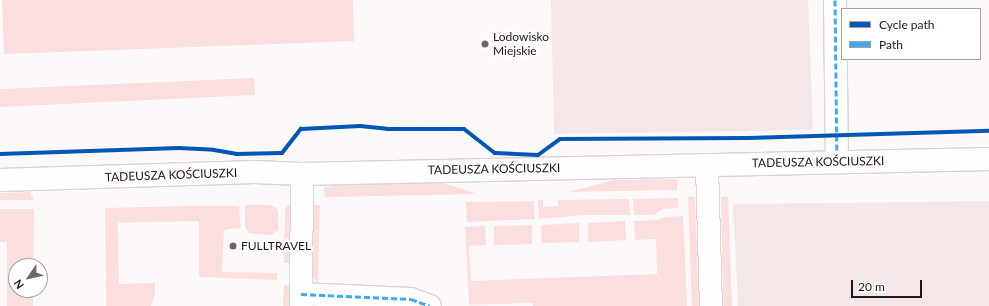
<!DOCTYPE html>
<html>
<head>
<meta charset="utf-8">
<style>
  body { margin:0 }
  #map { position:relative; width:989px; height:306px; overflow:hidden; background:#fdf9f9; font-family:Lato,sans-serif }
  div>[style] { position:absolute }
  .built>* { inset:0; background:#f3e8e7 }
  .green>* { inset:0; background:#fbdfdf }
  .roads { filter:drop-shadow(1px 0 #dcd3d3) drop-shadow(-1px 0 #dcd3d3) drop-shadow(0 1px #dcd3d3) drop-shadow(0 -1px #dcd3d3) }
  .minor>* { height:22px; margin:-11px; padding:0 11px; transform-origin:11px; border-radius:11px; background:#fffefe }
  .quiet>* { height:3px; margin-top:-1.5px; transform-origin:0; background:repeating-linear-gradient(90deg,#3fa9f5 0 6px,transparent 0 9px) }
  .cycleway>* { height:4px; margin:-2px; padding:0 2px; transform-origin:2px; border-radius:2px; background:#0057b8 }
  .dots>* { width:11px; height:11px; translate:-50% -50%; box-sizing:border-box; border:2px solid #fff; border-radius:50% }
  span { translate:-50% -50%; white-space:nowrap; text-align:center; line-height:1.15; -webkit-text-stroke:4px #fff; paint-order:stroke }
  .poi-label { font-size:12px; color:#221616 }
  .left { translate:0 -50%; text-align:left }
  .street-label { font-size:12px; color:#221616 }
  .legend { position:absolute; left:841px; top:8px; width:140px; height:52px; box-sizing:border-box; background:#fff; border:1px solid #a7a2a2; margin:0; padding:5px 7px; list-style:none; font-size:12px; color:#221616 }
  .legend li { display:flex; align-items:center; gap:8px; height:20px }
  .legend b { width:20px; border:1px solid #a7a2a2 }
  .north { position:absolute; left:8px; top:258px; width:40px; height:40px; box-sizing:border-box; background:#fff; border:1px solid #a7a2a2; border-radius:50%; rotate:236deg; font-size:11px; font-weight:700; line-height:16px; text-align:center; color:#221616 }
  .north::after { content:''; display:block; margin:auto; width:14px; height:18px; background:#6f6565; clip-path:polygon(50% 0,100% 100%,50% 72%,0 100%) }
  .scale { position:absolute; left:851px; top:280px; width:71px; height:18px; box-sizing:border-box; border:2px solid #221616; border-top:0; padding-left:5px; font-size:12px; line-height:14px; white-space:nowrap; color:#221616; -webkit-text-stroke:3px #fff; paint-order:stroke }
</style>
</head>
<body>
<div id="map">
  <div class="built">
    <div style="clip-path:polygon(551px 0,808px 0,813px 130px,554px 134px)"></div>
    <div style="clip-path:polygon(989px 201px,989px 306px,738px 306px,733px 204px)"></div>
  </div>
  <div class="green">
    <div style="clip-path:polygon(2px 0,353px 0,354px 41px,4px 54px)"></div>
    <div style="clip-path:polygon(254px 78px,255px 95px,0 107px,0 89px)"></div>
    <div style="clip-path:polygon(677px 179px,677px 190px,568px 192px,614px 180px)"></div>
    <div style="clip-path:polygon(444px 183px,477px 194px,325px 197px,324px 187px,331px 187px,331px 185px)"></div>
    <div style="clip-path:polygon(30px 192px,34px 200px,0 200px,0 193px)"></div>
    <div style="clip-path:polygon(688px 197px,695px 197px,699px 306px,692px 306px)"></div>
    <div style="clip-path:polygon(721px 197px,728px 197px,732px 306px,723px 306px)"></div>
    <div style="clip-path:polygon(678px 198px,679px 207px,676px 208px,663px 209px,654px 215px,634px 215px,633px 199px)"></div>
    <div style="clip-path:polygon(629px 199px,630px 215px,583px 215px,539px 219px,538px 200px,543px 200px,543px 207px,558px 206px,558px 200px)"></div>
    <div style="clip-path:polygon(534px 201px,535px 219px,467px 222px,466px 202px)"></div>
    <div style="clip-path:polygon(292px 204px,290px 263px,284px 263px,285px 210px,288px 205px)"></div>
    <div style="clip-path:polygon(247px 205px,270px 205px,276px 208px,278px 211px,278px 230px,271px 235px,249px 233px,245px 227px,245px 207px)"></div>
    <div style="clip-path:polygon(313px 205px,320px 205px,318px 284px,311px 274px)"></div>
    <div style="clip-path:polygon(187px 206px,239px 206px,241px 228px,227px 229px,224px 231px,222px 272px,277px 273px,277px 280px,199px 277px,199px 221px,118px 223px,119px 284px,155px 283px,155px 293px,151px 306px,106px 306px,105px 208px)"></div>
    <div style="clip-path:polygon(0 209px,34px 209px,33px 266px,16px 266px,16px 290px,33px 290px,33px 306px,7px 306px,7px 242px,0 242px)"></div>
    <div style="clip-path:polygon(683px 216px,687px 306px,533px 306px,533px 303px,469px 305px,465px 227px,485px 226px,486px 245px,469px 246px,471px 281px,657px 274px,656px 239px,635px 240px,634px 221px,657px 220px,666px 217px)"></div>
    <div style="clip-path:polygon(625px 221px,626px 240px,588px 242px,588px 223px)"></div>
    <div style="clip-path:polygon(579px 223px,579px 242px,542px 243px,541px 225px)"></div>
    <div style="clip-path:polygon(532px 225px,532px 244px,494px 245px,494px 226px)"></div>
    <div style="clip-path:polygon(290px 284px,290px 306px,283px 306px,284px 285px)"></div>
  </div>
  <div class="roads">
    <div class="minor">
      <div style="left:835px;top:0;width:161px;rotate:89.3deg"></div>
      <div style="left:707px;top:165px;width:141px;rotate:88.4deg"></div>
      <div style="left:0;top:180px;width:255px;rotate:-1.8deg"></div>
      <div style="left:255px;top:172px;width:47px;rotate:2.4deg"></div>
      <div style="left:302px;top:174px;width:687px;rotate:-1.25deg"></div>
      <div style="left:301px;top:294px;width:110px;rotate:2.6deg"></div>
      <div style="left:411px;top:299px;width:20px;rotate:20deg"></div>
      <div style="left:301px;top:306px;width:132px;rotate:-89.6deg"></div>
    </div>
  </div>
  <div class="quiet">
    <div style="left:835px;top:0;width:161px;rotate:89.3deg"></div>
    <div style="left:301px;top:294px;width:110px;rotate:2.6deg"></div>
    <div style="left:411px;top:299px;width:20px;rotate:20deg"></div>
  </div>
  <div class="cycleway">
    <div style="left:0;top:154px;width:179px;rotate:-1.9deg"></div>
    <div style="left:179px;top:148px;width:35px;rotate:3deg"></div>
    <div style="left:214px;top:150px;width:22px;rotate:10deg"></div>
    <div style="left:236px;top:154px;width:46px;rotate:-1.2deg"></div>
    <div style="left:282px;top:153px;width:31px;rotate:-52deg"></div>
    <div style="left:301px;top:129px;width:59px;rotate:-2.9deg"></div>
    <div style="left:360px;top:126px;width:27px;rotate:6deg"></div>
    <div style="left:387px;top:129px;width:77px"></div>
    <div style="left:464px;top:129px;width:39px;rotate:38deg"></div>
    <div style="left:495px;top:153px;width:43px;rotate:2.7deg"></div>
    <div style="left:538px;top:155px;width:27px;rotate:-36deg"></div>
    <div style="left:560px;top:139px;width:188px;rotate:-0.3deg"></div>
    <div style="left:748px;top:138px;width:241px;rotate:-1.7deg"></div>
  </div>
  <div class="dots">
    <div style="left:485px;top:44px;background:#6f6565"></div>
    <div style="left:233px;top:246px;background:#6f6565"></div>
  </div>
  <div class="poi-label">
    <span class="left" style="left:493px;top:44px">Lodowisko<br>Miejskie</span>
    <span class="left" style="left:241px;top:246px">FULLTRAVEL</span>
  </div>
  <div class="street-label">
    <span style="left:818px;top:162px;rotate:-1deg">TADEUSZA KOŚCIUSZKI</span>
    <span style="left:494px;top:169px;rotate:-1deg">TADEUSZA KOŚCIUSZKI</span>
    <span style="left:171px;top:175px;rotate:-2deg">TADEUSZA KOŚCIUSZKI</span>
  </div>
  <ul class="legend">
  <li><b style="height:5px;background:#0057b8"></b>Cycle path</li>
  <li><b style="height:5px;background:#3fa9f5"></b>Path</li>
  </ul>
  <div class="north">N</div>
  <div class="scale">20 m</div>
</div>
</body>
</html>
